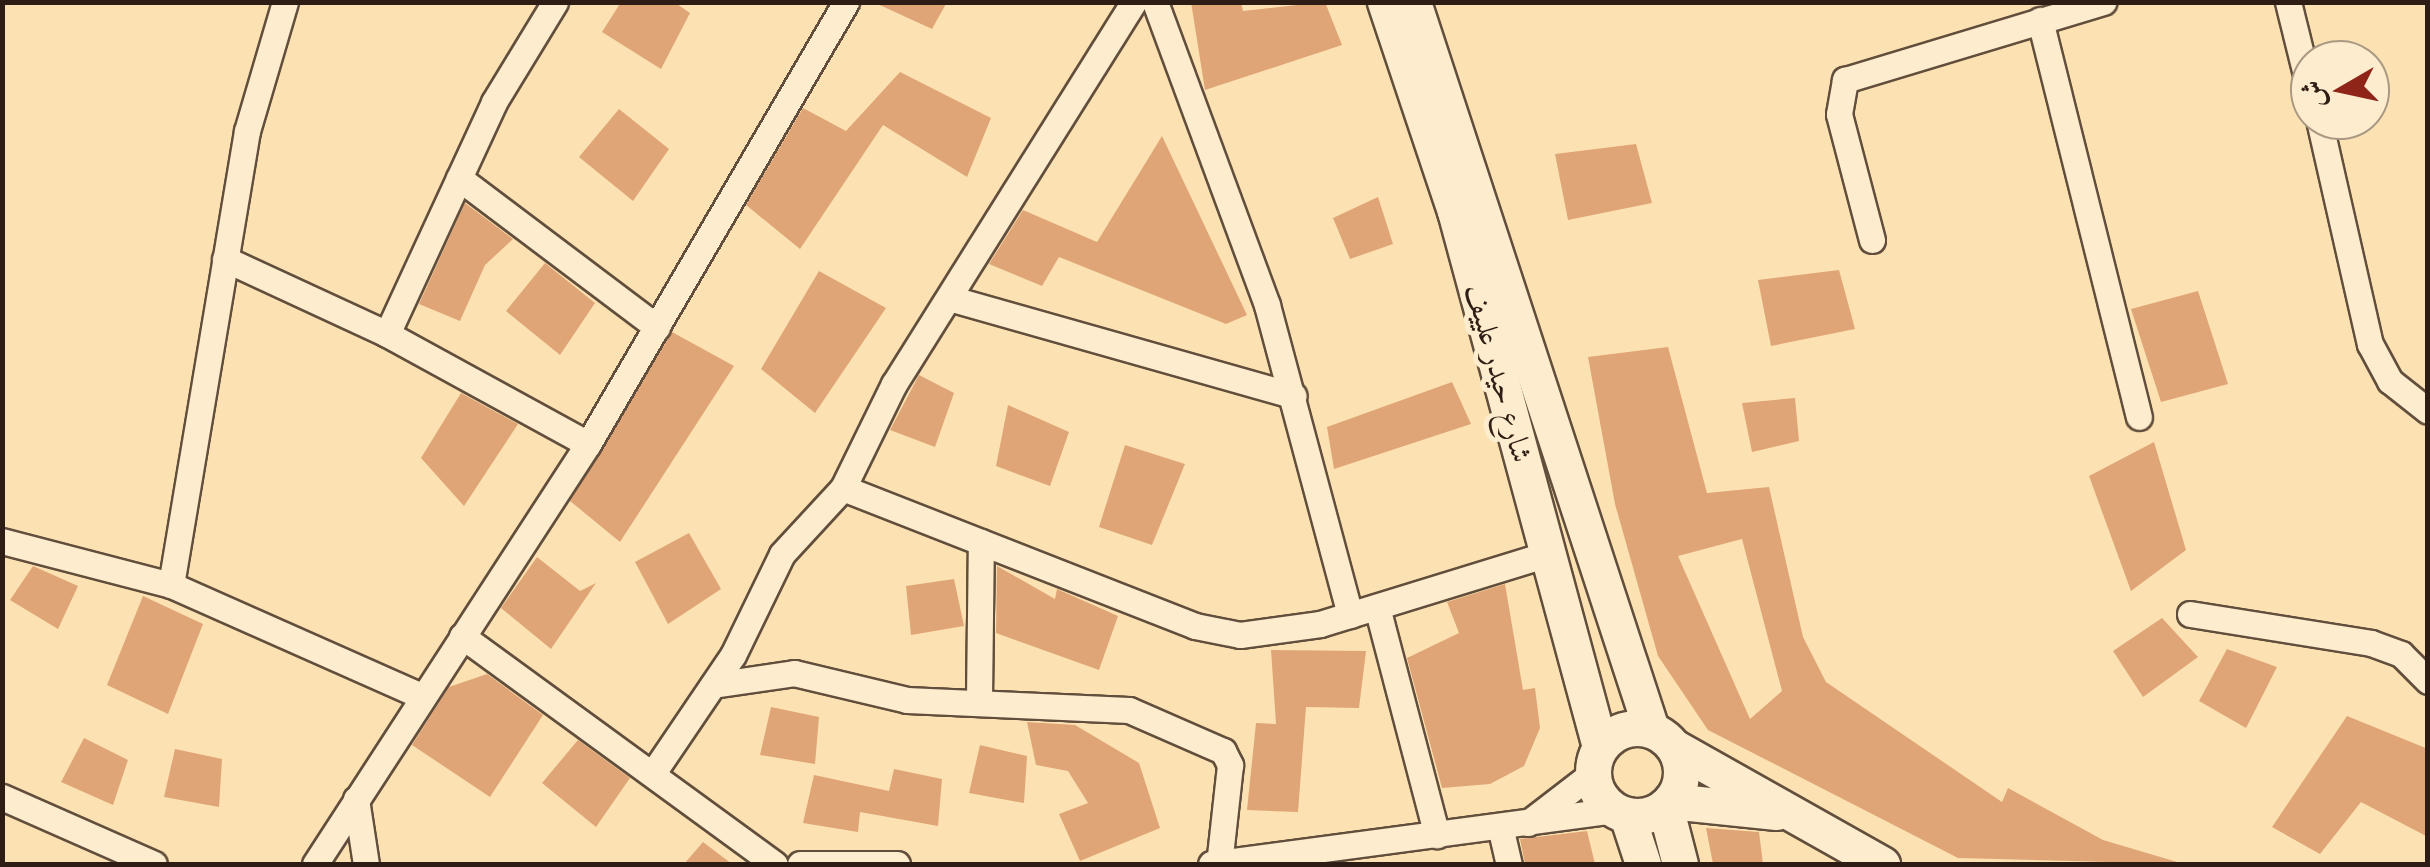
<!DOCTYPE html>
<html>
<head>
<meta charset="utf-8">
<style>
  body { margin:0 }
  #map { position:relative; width:2430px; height:867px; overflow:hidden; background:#fce2b2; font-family:"Libre Caslon Text",Amiri,serif }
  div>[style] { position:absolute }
  .building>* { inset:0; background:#e0a576 }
  .roads { filter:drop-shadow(2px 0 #624e3c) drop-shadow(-2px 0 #624e3c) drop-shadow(0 2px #624e3c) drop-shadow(0 -2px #624e3c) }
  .street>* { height:25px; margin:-12.5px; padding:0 12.5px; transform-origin:12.5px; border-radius:12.5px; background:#fdeccd }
  .secondary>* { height:35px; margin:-17.5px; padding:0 17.5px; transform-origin:17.5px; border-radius:17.5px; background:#fdeccd }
  .secondary>.ring { margin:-17.5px; padding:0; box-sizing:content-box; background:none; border:35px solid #fdeccd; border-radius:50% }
  span { translate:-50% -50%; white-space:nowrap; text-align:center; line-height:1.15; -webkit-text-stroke:10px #fdeccd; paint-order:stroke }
  .street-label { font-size:30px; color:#2e1d15 }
  .frame { position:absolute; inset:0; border:5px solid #2e1d15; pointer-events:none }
  .north { position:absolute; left:2290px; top:40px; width:100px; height:100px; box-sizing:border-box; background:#fdeccd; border:2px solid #aa9983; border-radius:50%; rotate:261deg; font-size:28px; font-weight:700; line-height:40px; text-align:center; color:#2e1d15 }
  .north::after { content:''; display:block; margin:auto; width:35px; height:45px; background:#8f2418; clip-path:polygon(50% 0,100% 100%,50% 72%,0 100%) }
</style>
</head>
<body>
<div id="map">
  <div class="building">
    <div style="clip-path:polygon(621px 2px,674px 2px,690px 13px,661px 69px,602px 32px)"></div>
    <div style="clip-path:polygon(873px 2px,947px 2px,932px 29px)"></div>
    <div style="clip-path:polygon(1191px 2px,1241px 2px,1243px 11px,1325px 2px,1342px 45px,1205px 90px)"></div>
    <div style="clip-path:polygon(900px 72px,991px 118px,967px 177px,883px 125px,800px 249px,746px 205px,803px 108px,846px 131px)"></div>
    <div style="clip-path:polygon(619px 109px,669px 149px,633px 201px,579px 157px)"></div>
    <div style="clip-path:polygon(1162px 136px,1247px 315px,1226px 324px,1059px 257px,1042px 286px,989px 264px,1023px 210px,1097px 242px)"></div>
    <div style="clip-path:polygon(1636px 144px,1652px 203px,1568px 220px,1555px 154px)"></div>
    <div style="clip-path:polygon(1378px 197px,1393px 244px,1350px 259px,1333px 218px)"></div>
    <div style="clip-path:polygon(465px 203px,513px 239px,485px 265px,460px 321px,419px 304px)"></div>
    <div style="clip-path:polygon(545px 263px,595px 303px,560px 355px,506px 311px)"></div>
    <div style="clip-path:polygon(1839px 270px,1855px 329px,1771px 346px,1758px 280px)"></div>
    <div style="clip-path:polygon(819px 271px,886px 308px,815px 413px,761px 369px)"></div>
    <div style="clip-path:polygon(2198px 291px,2228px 384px,2161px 402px,2131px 309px)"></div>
    <div style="clip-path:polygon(672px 332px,734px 366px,620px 542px,570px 501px)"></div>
    <div style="clip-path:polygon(evenodd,1668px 347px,1707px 493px,1769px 487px,1803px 637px,1826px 682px,2002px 802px,2008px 788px,2103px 840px,2184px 864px,1958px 858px,1708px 730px,1658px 656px,1615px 504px,1588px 357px,1668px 347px,1742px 539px,1782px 691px,1750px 719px,1678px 556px,1742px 539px)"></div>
    <div style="clip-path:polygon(919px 375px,954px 393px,935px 447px,890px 430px)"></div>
    <div style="clip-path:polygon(1452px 382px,1471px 424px,1334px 469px,1327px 427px)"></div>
    <div style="clip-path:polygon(461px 393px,518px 424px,464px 506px,421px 458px)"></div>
    <div style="clip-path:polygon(1795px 398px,1799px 441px,1752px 452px,1742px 403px)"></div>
    <div style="clip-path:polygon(1008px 405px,1069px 432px,1050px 486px,996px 466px)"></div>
    <div style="clip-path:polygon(2154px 442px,2186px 550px,2131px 591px,2089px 476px)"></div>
    <div style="clip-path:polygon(1125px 445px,1185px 464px,1152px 545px,1099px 527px)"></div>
    <div style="clip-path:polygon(689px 533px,721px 589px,668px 624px,635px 562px)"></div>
    <div style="clip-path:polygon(537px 557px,580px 591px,596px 583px,551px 649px,501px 608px)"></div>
    <div style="clip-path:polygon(33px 566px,78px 586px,58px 629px,10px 600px)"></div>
    <div style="clip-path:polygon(997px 566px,1055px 599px,1057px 589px,1118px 616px,1099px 670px,996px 633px)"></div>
    <div style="clip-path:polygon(954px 579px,964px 626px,911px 635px,906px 586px)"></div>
    <div style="clip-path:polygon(1505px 584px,1523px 690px,1535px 688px,1540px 728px,1524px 766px,1490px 784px,1442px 788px,1407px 658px,1459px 633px,1447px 602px)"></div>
    <div style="clip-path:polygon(143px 596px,203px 624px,168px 714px,107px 685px)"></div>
    <div style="clip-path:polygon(2162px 618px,2198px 657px,2143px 697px,2113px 651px)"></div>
    <div style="clip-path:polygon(2227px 649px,2277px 667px,2246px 728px,2199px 701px)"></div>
    <div style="clip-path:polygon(1271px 650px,1366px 651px,1359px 708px,1306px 707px,1298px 812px,1247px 810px,1256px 723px,1276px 724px)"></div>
    <div style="clip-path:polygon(487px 674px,543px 715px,490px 797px,412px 745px,449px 687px)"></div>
    <div style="clip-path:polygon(771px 707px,819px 717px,815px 764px,760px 755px)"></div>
    <div style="clip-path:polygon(2347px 716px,2428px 749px,2428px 837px,2361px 802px,2320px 854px,2272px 827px)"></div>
    <div style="clip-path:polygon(1027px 722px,1075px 725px,1139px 763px,1160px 828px,1080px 861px,1059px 814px,1088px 803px,1068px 771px,1036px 765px)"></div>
    <div style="clip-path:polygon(84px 738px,128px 760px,113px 805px,61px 782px)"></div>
    <div style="clip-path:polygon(578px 740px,630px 778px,596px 827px,542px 783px)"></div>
    <div style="clip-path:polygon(980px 745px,1027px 756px,1024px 803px,969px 793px)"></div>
    <div style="clip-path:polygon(175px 749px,222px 759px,219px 807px,164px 797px)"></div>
    <div style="clip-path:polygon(894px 769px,942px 779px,938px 826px,860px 812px,858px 832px,803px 823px,814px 775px,889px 791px)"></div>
    <div style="clip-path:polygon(1706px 828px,1759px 832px,1763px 864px,1713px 864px)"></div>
    <div style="clip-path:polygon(1587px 831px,1595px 864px,1525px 864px,1520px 839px)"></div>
    <div style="clip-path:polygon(703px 842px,732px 864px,684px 864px)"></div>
  </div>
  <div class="roads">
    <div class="street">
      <div style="left:1155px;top:2px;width:323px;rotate:69.7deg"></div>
      <div style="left:1267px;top:305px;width:321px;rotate:75deg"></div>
      <div style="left:2288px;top:2px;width:92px;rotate:76.1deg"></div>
      <div style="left:2040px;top:20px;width:409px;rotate:76deg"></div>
      <div style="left:2319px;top:120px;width:230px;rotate:77.2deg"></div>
      <div style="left:2370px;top:344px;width:42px;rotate:61.6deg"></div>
      <div style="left:2390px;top:381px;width:48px;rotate:38.3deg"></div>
      <div style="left:459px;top:178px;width:248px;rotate:37deg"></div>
      <div style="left:1872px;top:240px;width:130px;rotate:-104.7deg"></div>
      <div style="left:1839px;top:114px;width:35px;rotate:-80deg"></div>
      <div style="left:1845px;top:80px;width:270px;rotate:-16.8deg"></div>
      <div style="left:225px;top:259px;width:179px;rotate:24.8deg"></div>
      <div style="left:387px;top:334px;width:229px;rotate:28.7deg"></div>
      <div style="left:952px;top:299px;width:355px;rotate:15.8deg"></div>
      <div style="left:387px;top:334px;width:255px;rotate:-65.2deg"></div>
      <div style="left:494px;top:102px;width:117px;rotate:-58.6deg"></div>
      <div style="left:843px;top:488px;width:116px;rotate:-63.9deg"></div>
      <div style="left:894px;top:384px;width:451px;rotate:-57.9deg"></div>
      <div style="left:2px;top:541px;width:175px;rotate:14.6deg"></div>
      <div style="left:171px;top:585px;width:271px;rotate:23.9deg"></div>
      <div style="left:171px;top:585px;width:460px;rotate:-80.5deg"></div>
      <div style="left:247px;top:131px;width:134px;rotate:-73.6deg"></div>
      <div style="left:1377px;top:607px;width:236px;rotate:75.3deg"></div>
      <div style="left:2190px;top:614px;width:183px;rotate:9.1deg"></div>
      <div style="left:2371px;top:643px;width:32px;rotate:20deg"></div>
      <div style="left:2401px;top:654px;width:38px;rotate:45deg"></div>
      <div style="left:462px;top:636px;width:387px;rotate:36.1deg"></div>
      <div style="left:713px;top:685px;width:82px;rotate:-8.4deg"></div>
      <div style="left:794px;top:673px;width:116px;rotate:13.4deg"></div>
      <div style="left:907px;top:700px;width:222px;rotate:2.6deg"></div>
      <div style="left:1129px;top:710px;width:103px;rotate:23.6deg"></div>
      <div style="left:1223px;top:751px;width:16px;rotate:63deg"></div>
      <div style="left:1230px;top:765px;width:100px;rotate:96.3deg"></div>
      <div style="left:979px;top:698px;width:156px;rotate:-89.3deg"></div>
      <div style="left:655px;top:770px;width:139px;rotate:-55.9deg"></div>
      <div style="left:733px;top:655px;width:112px;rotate:-64.1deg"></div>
      <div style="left:782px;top:554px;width:90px;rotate:-47.3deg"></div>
      <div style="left:843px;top:488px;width:378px;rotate:21.4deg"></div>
      <div style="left:1195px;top:626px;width:46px;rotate:11.3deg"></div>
      <div style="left:1240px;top:635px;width:81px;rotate:-7.8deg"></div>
      <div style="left:1320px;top:624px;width:238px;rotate:-17.1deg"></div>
      <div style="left:2px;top:797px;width:166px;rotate:23.8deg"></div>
      <div style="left:356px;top:799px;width:66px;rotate:81.3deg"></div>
      <div style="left:1528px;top:823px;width:82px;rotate:-37.6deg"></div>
      <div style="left:1500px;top:826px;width:39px;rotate:77deg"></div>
      <div style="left:315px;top:864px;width:501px;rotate:-56.98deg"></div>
      <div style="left:588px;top:444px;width:512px;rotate:-59.73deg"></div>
      <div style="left:800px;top:864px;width:97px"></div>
      <div style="left:1211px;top:864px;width:407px;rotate:-7.6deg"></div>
    </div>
    <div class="secondary">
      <div style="left:1385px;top:2px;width:220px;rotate:71.5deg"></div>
      <div style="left:1455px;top:211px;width:555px;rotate:74.86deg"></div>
      <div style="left:1413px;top:2px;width:765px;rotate:71.87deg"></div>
      <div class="ring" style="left:1593px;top:728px;width:53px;height:53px"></div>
      <div style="left:1674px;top:747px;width:239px;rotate:29.4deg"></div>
      <div style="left:1670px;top:801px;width:107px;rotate:5.9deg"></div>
      <div style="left:1665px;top:806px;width:60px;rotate:75.5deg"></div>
      <div style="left:1627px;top:815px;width:52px;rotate:71.9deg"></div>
    </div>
  </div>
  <div class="street-label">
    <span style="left:1499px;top:373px;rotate:75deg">شارع حيدر علييف</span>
  </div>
  <div class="frame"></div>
  <div class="north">ش</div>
</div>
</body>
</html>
